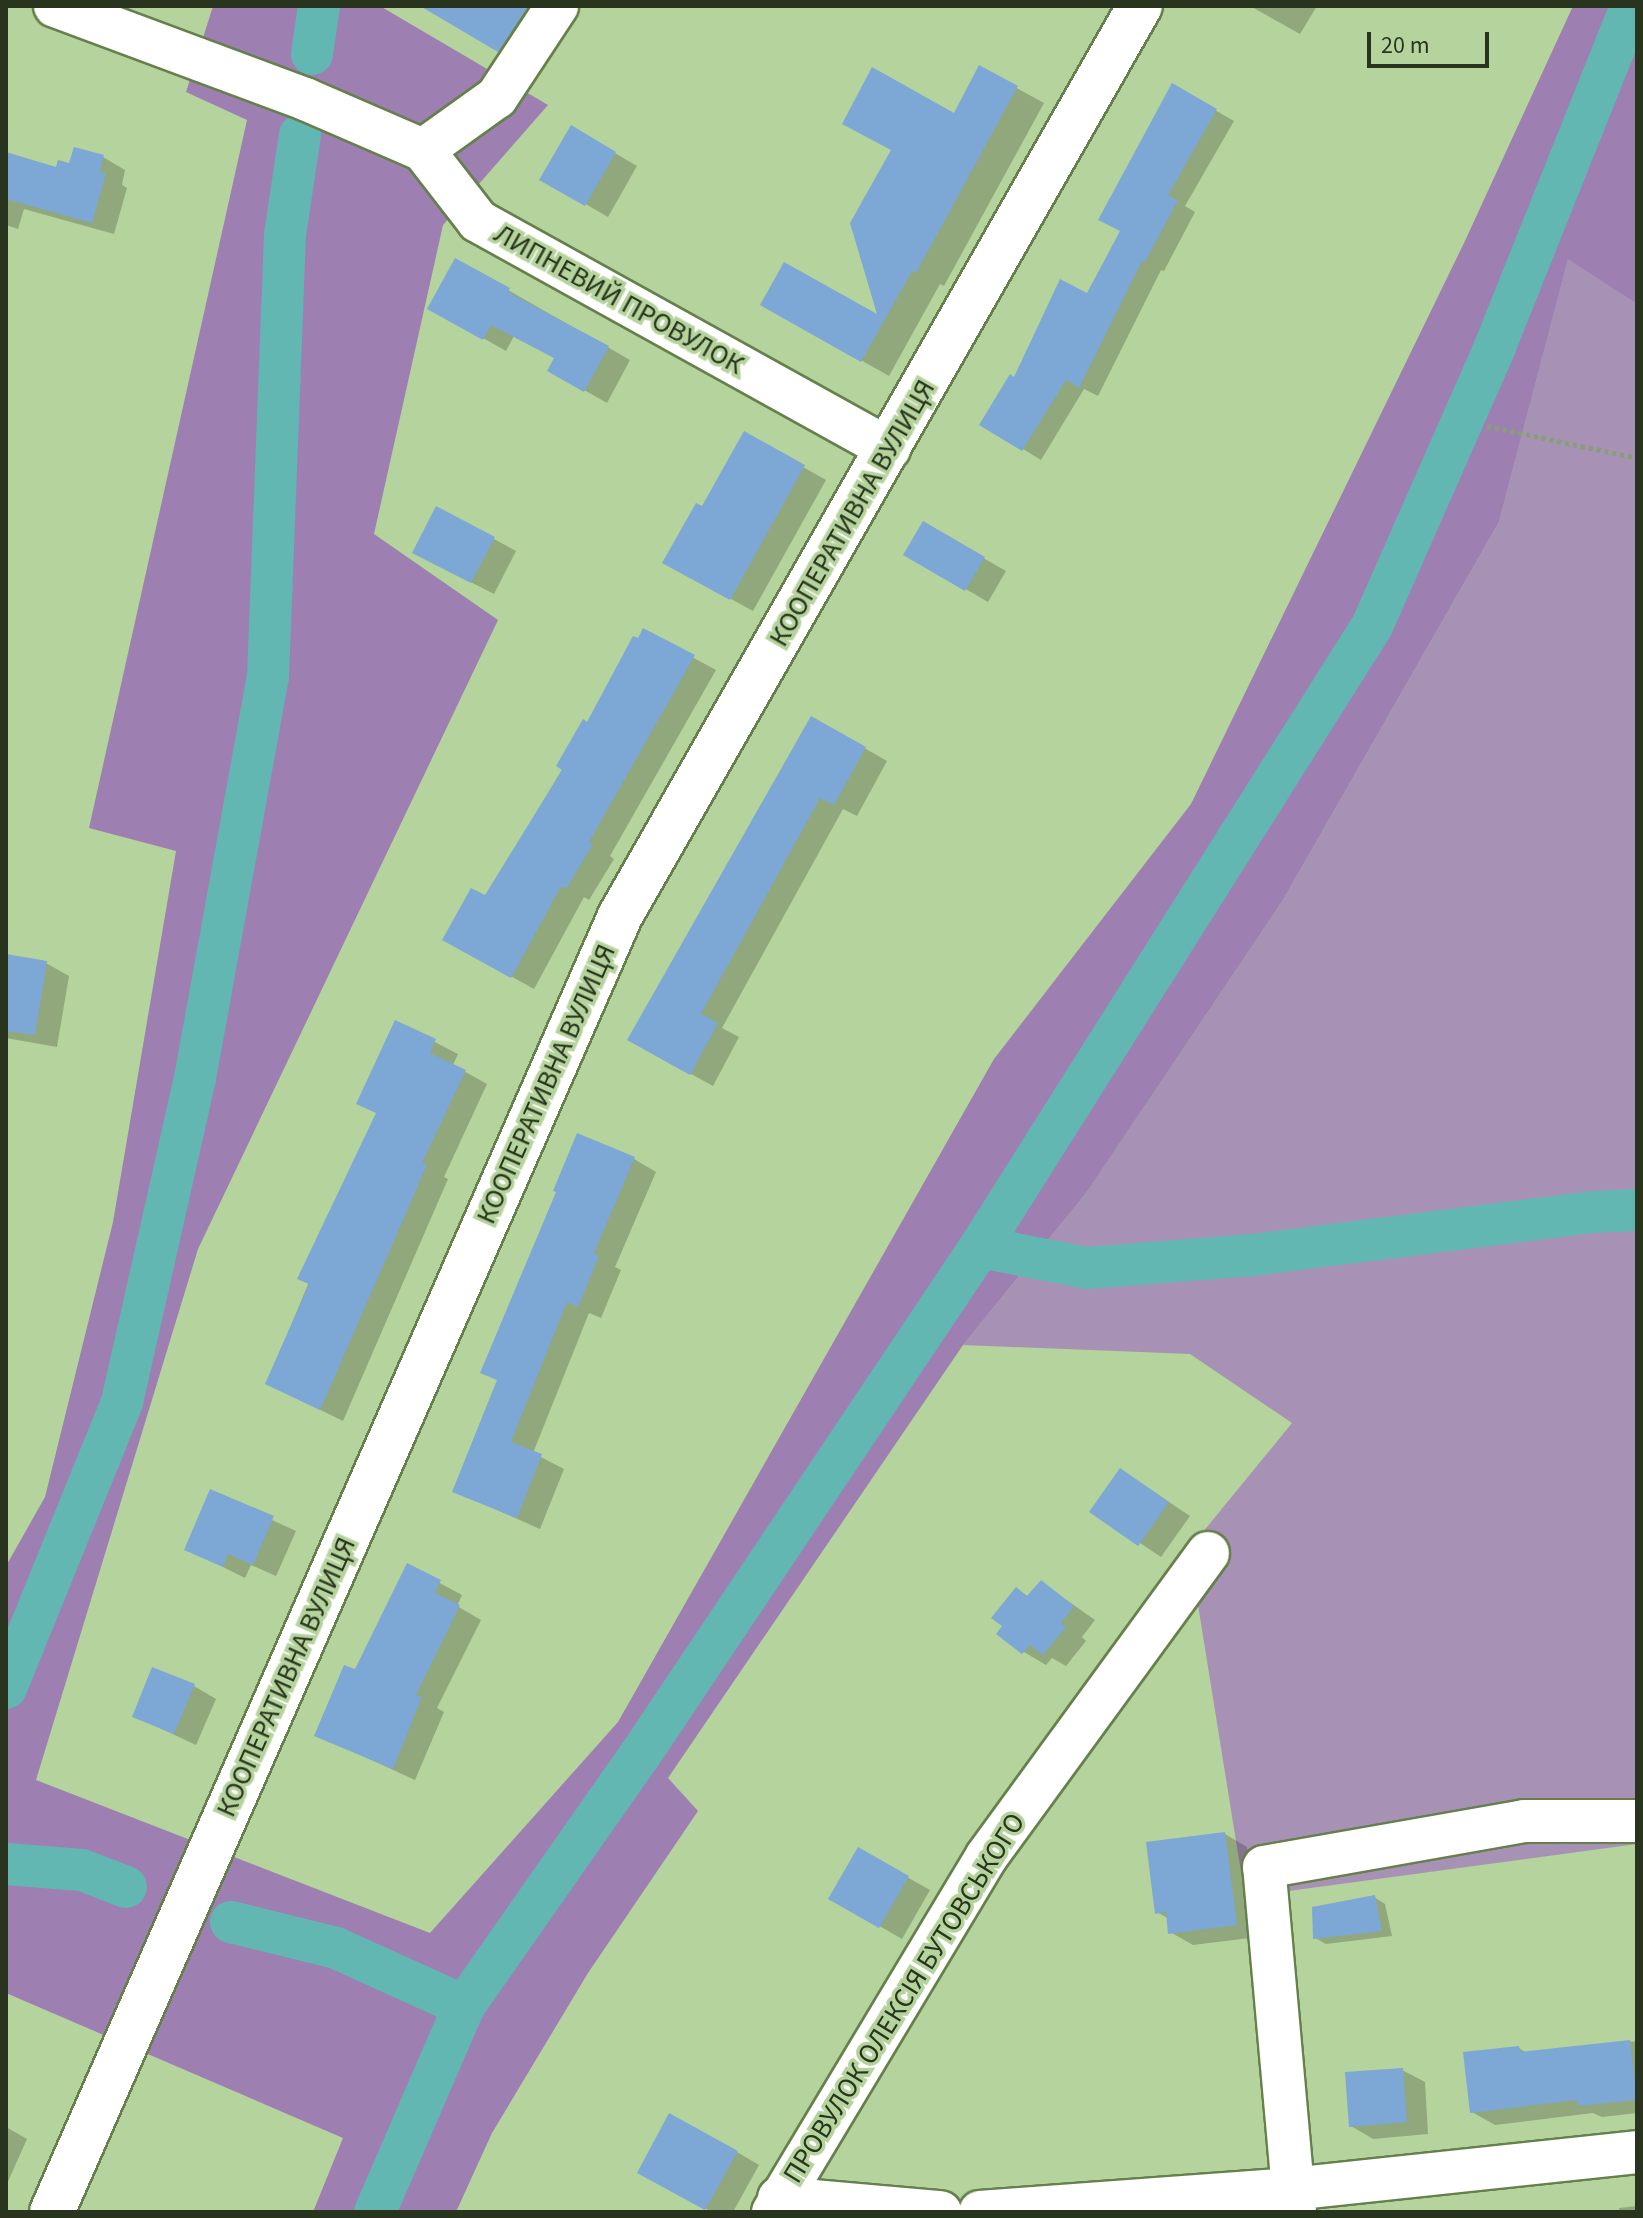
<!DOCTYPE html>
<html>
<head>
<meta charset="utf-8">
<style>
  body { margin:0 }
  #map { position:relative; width:1643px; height:2218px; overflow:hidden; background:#b5d39c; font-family:"Source Sans 3",sans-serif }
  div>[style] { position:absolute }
  .green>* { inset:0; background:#a792b6 }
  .forest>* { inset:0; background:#9d7fb2 }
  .shadow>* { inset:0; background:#0003 }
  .canal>* { height:42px; margin:-21px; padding:0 21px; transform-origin:21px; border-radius:21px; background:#63b7b2 }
  .building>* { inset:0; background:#7da7d5 }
  .path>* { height:5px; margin-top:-2.5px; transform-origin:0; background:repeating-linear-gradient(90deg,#879f73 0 4px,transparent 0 8px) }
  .roads { filter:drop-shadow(2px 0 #65804c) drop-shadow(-2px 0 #65804c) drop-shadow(0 2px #65804c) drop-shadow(0 -2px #65804c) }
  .minor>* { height:42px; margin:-21px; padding:0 21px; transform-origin:21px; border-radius:21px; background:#fff }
  .tertiary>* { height:44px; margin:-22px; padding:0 22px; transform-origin:22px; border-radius:22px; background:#fff }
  span { translate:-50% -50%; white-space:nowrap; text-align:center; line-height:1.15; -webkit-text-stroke:7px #b5d39c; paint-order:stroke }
  .street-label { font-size:28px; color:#28341e }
  .frame { position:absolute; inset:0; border:8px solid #28341e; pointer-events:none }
  .scale { position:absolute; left:1367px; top:32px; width:122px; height:36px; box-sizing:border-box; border:4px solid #28341e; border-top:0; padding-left:10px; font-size:24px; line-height:28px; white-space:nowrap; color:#28341e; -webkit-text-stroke:6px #b5d39c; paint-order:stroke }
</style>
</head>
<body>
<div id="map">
  <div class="green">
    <div style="clip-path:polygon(1568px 258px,1637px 304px,1637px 1844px,1245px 1897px,1189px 1549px,1292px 1423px,1190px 1354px,963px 1345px,1087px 1192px,1283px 900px,1499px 522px)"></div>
  </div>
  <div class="forest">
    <div style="clip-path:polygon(213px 6px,380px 6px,548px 105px,443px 225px,374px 534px,498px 620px,198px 1249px,36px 1780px,430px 1933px,618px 1722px,994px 1059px,1191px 804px,1464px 243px,1573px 6px,1637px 6px,1637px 304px,1568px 259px,1499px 522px,1283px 900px,1087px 1192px,963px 1345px,668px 1778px,698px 1811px,588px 1973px,492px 2133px,456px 2212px,313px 2212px,343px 2138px,6px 1993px,6px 1566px,45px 1497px,113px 1222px,176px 851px,89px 828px,247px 120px,186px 92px)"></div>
  </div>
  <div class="shadow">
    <div style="clip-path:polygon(449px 6px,532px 6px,551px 18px,521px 63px,443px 17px)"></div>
    <div style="clip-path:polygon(1250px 6px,1317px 6px,1300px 34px)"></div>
    <div style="clip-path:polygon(980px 68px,1044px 103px,944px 286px,940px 284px,889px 376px,762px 304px,880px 318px,955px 115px)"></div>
    <div style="clip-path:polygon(1173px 86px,1234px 121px,1185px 206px,1195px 212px,1164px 271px,1161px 270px,1098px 396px,1084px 389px,1041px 460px,982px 424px,1088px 296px,1122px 231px)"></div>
    <div style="clip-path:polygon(572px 128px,637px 166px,608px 217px,542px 179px)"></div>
    <div style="clip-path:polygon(6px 155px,57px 169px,103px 157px,125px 170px,122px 185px,127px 188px,114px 234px,24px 209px,18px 229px,6px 225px)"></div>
    <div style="clip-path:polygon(456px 260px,630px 360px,607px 403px,572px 383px,557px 358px,514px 336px,506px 351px,430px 308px)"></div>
    <div style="clip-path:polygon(745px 434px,826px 480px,753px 611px,687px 575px,703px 509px)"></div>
    <div style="clip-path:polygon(924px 524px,1006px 571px,988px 602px,906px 554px)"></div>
    <div style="clip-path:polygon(494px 539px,516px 551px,494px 594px,437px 565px)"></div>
    <div style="clip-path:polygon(644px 631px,716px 670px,610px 856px,614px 859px,589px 900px,584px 897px,534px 989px,445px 939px,486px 898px)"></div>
    <div style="clip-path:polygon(812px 718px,887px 761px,857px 816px,843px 809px,722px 1028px,739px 1037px,713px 1086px,651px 1052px)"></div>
    <div style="clip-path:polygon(6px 956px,46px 963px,69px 976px,57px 1047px,6px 1038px)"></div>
    <div style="clip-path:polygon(396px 1022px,458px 1054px,453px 1065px,487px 1084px,444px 1177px,448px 1179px,343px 1421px,267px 1384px,378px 1114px)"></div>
    <div style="clip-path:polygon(634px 1159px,656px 1172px,615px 1267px,621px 1270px,601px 1318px,589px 1313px,533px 1453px,564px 1469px,540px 1529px,454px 1491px,499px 1381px,483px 1372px,559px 1192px)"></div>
    <div style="clip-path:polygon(1142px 1484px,1190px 1516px,1161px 1557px,1092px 1511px)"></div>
    <div style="clip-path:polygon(211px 1492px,296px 1531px,276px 1576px,251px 1565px,245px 1578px,187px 1549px)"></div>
    <div style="clip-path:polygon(408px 1566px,462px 1595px,457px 1606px,481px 1620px,437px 1708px,444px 1712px,415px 1780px,317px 1735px,356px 1672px)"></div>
    <div style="clip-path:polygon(1041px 1582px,1095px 1620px,1082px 1637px,1086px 1641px,1066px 1666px,1052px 1658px,1046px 1665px,1024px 1652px,1017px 1589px,1029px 1597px)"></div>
    <div style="clip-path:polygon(194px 1686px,216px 1699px,196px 1745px,134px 1716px)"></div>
    <div style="clip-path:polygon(1225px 1834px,1247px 1847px,1258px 1937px,1193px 1945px,1170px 1932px,1169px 1919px,1157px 1912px)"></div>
    <div style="clip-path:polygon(859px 1850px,930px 1890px,902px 1939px,831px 1898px)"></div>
    <div style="clip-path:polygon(1374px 1897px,1385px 1904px,1392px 1936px,1326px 1944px,1315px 1938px)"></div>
    <div style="clip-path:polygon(1637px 2041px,1637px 2113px,1602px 2117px,1593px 2113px,1495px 2125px,1472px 2112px,1519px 2048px,1528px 2054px)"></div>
    <div style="clip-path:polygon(1402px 2070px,1425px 2082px,1428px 2134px,1373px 2139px,1351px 2126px)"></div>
    <div style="clip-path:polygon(6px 2127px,27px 2139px,6px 2186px)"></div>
    <div style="clip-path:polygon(737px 2152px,759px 2165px,733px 2212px,712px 2212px,662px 2185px)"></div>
    <div style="clip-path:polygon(1637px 2206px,1637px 2212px,1619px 2212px,1619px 2208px)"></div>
  </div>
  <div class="canal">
    <div style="left:312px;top:54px;width:49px;rotate:-81.7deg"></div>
    <div style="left:980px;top:1247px;width:109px;rotate:11.1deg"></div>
    <div style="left:1087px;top:1268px;width:166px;rotate:-4.5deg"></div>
    <div style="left:1252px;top:1255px;width:345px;rotate:-7.2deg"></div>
    <div style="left:1594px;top:1212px;width:43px;rotate:-2.7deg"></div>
    <div style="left:6px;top:1688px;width:309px;rotate:-67.9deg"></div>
    <div style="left:122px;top:1402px;width:332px;rotate:-77.3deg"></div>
    <div style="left:195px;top:1078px;width:408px;rotate:-79.7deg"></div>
    <div style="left:268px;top:677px;width:442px;rotate:-87.8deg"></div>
    <div style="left:285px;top:235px;width:101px;rotate:-81.5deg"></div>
    <div style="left:6px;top:1864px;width:76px;rotate:4.5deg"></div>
    <div style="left:82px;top:1870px;width:47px;rotate:21.1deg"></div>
    <div style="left:231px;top:1922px;width:108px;rotate:13.9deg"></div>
    <div style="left:336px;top:1948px;width:141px;rotate:24.4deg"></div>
    <div style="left:375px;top:2212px;width:224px;rotate:-66.6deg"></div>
    <div style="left:464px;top:2006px;width:307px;rotate:-55deg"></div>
    <div style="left:640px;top:1755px;width:611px;rotate:-56.21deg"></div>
    <div style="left:980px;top:1247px;width:734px;rotate:-57.74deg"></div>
    <div style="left:1372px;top:626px;width:303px;rotate:-66.2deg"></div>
    <div style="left:1494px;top:349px;width:369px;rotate:-68.2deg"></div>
  </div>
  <div class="building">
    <div style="clip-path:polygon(420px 6px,528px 6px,498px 52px)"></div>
    <div style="clip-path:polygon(979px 65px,1018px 86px,916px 273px,912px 271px,861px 362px,760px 305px,784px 262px,877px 314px,850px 223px,891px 150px,842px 124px,872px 67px,954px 113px)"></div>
    <div style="clip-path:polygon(1172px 83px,1217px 109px,1168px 195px,1178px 200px,1145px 262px,1142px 261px,1079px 388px,1066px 380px,1022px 451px,979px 425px,1010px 374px,1014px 377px,1060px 279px,1087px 293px,1120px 231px,1098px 220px)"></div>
    <div style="clip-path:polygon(571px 125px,616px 152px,585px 206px,539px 180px)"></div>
    <div style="clip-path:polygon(74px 147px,104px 155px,100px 172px,106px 173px,92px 223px,6px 199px,6px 152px,56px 167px,58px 160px,69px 163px)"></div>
    <div style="clip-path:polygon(455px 258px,510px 288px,508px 292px,609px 346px,584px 392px,547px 371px,554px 358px,491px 325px,483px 340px,427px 309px)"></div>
    <div style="clip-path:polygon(744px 431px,805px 465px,730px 600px,662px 563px,696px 503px,702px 506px)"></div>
    <div style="clip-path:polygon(436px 506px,495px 537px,471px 583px,412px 553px)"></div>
    <div style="clip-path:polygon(923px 521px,985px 557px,965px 591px,903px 555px)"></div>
    <div style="clip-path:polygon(643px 628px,695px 655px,589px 842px,593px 844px,566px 889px,561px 886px,511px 978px,442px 940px,471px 888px,485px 895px,562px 770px,556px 766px,583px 719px,587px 722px,633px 636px,638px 638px)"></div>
    <div style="clip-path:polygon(811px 716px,866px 747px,834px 805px,820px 798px,701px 1014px,718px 1023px,690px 1075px,627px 1040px)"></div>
    <div style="clip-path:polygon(6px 954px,47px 961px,35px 1035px,6px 1031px)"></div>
    <div style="clip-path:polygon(395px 1020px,436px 1039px,430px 1053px,466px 1070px,422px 1163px,427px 1165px,320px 1410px,265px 1384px,309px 1284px,297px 1279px,376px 1113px,356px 1104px)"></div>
    <div style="clip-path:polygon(577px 1133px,635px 1157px,594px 1253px,599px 1256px,578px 1307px,567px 1302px,511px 1442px,542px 1454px,517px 1518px,452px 1492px,497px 1380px,480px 1373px,556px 1192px,553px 1191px)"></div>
    <div style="clip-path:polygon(1120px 1468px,1169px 1502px,1138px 1546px,1089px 1512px)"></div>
    <div style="clip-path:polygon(210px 1489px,274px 1516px,253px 1565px,228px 1554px,223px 1567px,184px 1550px)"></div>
    <div style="clip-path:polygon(407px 1563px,441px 1580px,435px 1593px,460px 1605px,416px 1695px,422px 1697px,393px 1769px,314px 1736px,344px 1665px,355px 1669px)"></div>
    <div style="clip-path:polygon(1041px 1580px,1074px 1606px,1061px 1623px,1066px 1627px,1043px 1655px,1030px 1645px,1022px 1654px,996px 1634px,1002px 1626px,991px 1618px,1016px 1587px,1027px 1596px)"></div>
    <div style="clip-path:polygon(152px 1667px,195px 1684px,174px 1734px,132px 1717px)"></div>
    <div style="clip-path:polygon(1225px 1832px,1237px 1925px,1168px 1934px,1166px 1912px,1155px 1914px,1146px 1842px)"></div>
    <div style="clip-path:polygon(858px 1847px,909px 1876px,879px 1928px,828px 1899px)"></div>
    <div style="clip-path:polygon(1375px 1895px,1382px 1931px,1313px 1939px,1312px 1907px)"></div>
    <div style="clip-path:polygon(1630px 2040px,1637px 2100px,1577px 2106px,1577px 2100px,1470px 2113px,1463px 2052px,1519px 2046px,1520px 2052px)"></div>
    <div style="clip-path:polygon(1403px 2068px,1407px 2122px,1349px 2127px,1345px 2072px)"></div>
    <div style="clip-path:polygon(669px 2113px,738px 2151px,705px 2210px,637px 2173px)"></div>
  </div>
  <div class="path">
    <div style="left:1487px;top:426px;width:153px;rotate:12deg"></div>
  </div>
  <div class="roads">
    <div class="minor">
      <div style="left:55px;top:6px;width:267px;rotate:20.4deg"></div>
      <div style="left:305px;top:99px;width:129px;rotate:23.4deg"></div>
      <div style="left:423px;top:150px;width:90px;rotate:52.2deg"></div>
      <div style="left:478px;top:221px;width:470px;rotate:29deg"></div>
      <div style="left:423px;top:150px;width:91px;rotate:-35.6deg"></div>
      <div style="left:497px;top:97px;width:109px;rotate:-56.6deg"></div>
      <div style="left:779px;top:2198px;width:162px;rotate:5deg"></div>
      <div style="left:773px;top:2212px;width:415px;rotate:-59deg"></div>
      <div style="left:987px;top:1856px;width:375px;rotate:-53.9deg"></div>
      <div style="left:980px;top:2212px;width:313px;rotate:-4.2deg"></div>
      <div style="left:1292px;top:2189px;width:347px;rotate:-6.1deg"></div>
      <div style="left:1295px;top:2212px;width:346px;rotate:-95.1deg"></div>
      <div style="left:1264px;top:1867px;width:264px;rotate:-10deg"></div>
      <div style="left:1524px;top:1821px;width:113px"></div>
    </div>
    <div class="tertiary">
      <div style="left:52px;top:2212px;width:1415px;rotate:-66.33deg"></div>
      <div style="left:620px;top:916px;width:1048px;rotate:-60.26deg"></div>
    </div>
  </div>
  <div class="street-label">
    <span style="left:619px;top:299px;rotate:29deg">ЛИПНЕВИЙ ПРОВУЛОК</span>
    <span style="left:852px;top:513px;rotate:-60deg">КООПЕРАТИВНА ВУЛИЦЯ</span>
    <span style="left:546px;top:1084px;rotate:-66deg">КООПЕРАТИВНА ВУЛИЦЯ</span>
    <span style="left:286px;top:1677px;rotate:-66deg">КООПЕРАТИВНА ВУЛИЦЯ</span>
    <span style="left:904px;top:1998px;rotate:-58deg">ПРОВУЛОК ОЛЕКСІЯ БУТОВСЬКОГО</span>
  </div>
  <div class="frame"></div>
  <div class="scale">20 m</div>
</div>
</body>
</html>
